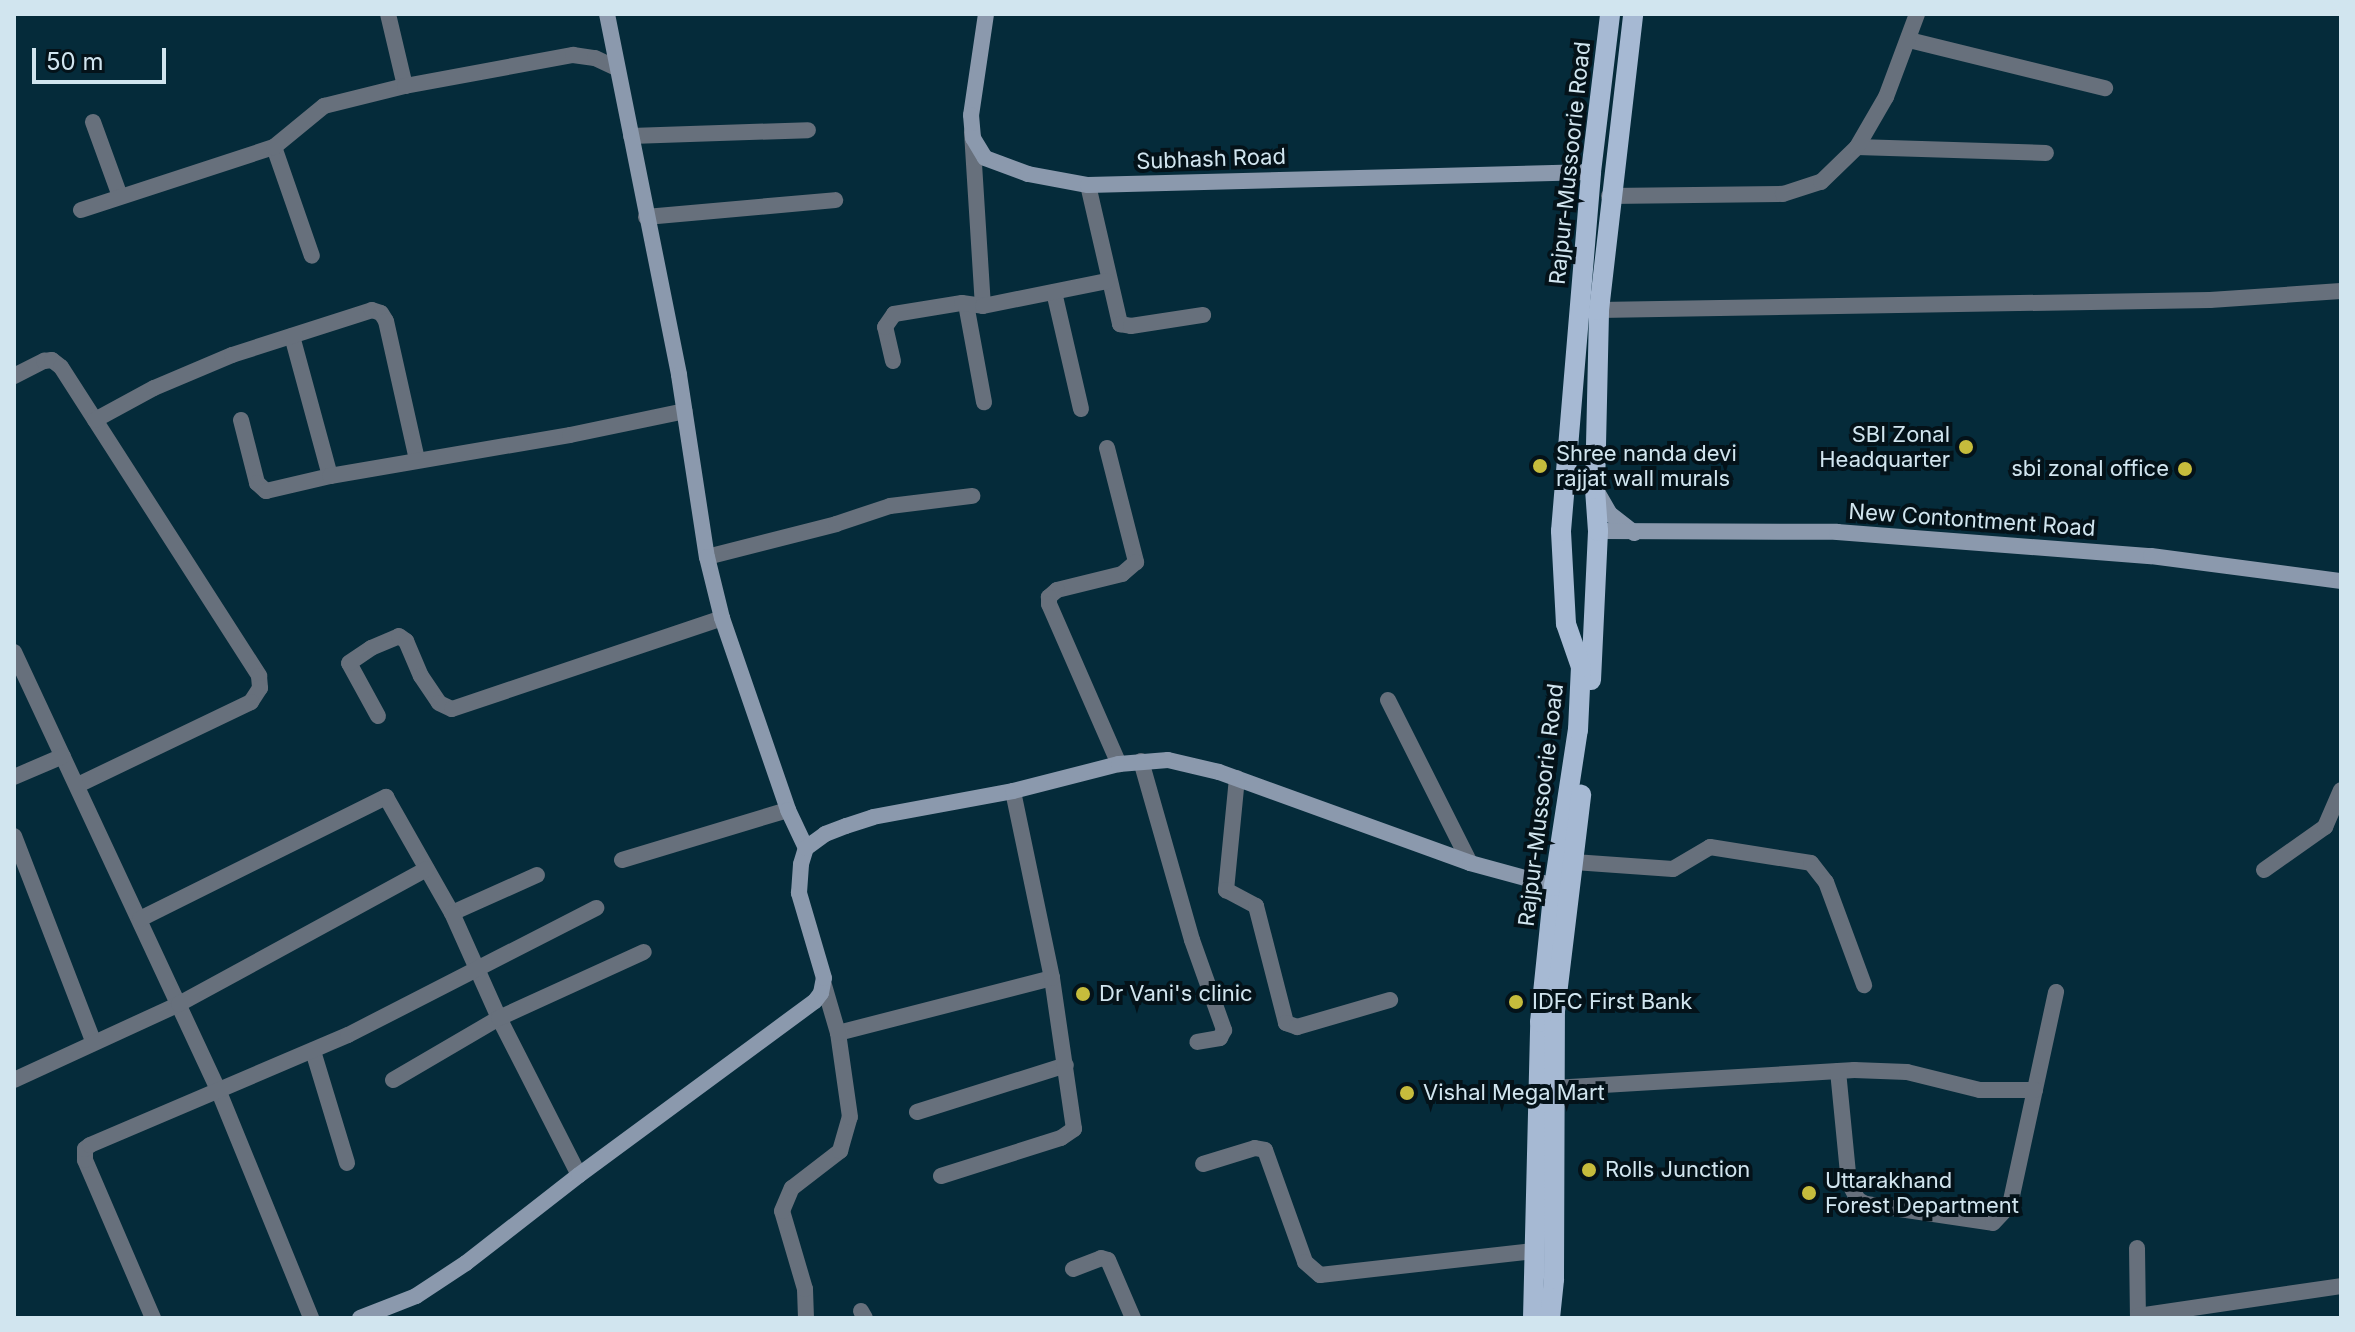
<!DOCTYPE html>
<html>
<head>
<meta charset="utf-8">
<style>
  body { margin:0 }
  #map { position:relative; width:2355px; height:1332px; overflow:hidden; background:#052b3a; font-family:Inter,sans-serif }
  div>[style] { position:absolute }
  .street>* { height:16px; margin:-8px; padding:0 8px; transform-origin:8px; border-radius:8px; background:#67707c }
  .secondary>* { height:16px; margin:-8px; padding:0 8px; transform-origin:8px; border-radius:8px; background:#8b99ad }
  .primary>* { height:20px; margin:-10px; padding:0 10px; transform-origin:10px; border-radius:10px; background:#a6b9d3 }
  .dots>* { width:22px; height:22px; translate:-50% -50%; box-sizing:border-box; border:4px solid #041219; border-radius:50% }
  span { translate:-50% -50%; white-space:nowrap; text-align:center; line-height:1.15; -webkit-text-stroke:8px #041219; paint-order:stroke }
  .street-label { font-size:22px; color:#d1e5ef }
  .poi-label { font-size:22px; color:#d1e5ef }
  .right { translate:-100% -50%; text-align:right }
  .left { translate:0 -50%; text-align:left }
  .frame { position:absolute; inset:0; border:16px solid #d1e5ef; pointer-events:none }
  .scale { position:absolute; left:32px; top:48px; width:134px; height:36px; box-sizing:border-box; border:4px solid #d1e5ef; border-top:0; padding-left:10px; font-size:24px; line-height:28px; white-space:nowrap; color:#d1e5ef; -webkit-text-stroke:6px #041219; paint-order:stroke }
</style>
</head>
<body>
<div id="map">
  <div class="street">
    <div style="left:388px;top:14px;width:74px;rotate:76.7deg"></div>
    <div style="left:1909px;top:40px;width:202px;rotate:13.8deg"></div>
    <div style="left:93px;top:122px;width:79px;rotate:70deg"></div>
    <div style="left:972px;top:132px;width:174px;rotate:86.4deg"></div>
    <div style="left:631px;top:136px;width:177px;rotate:-1.9deg"></div>
    <div style="left:274px;top:147px;width:115px;rotate:70.8deg"></div>
    <div style="left:1857px;top:147px;width:189px;rotate:1.8deg"></div>
    <div style="left:1088px;top:185px;width:143px;rotate:77deg"></div>
    <div style="left:1120px;top:324px;width:11px;rotate:10deg"></div>
    <div style="left:1131px;top:326px;width:73px;rotate:-8.7deg"></div>
    <div style="left:1609px;top:196px;width:174px;rotate:-0.7deg"></div>
    <div style="left:1783px;top:194px;width:40px;rotate:-18deg"></div>
    <div style="left:1821px;top:182px;width:50px;rotate:-44.2deg"></div>
    <div style="left:1857px;top:147px;width:58px;rotate:-59.9deg"></div>
    <div style="left:1886px;top:97px;width:89px;rotate:-69.5deg"></div>
    <div style="left:81px;top:210px;width:203px;rotate:-18.1deg"></div>
    <div style="left:274px;top:147px;width:65px;rotate:-39.4deg"></div>
    <div style="left:324px;top:106px;width:83px;rotate:-13.9deg"></div>
    <div style="left:405px;top:86px;width:171px;rotate:-10.5deg"></div>
    <div style="left:573px;top:55px;width:22px;rotate:8deg"></div>
    <div style="left:595px;top:58px;width:23px;rotate:25deg"></div>
    <div style="left:646px;top:217px;width:190px;rotate:-5.1deg"></div>
    <div style="left:1054px;top:292px;width:120px;rotate:77deg"></div>
    <div style="left:966px;top:304px;width:100px;rotate:79.6deg"></div>
    <div style="left:1599px;top:310px;width:611px;rotate:-0.94deg"></div>
    <div style="left:2210px;top:300px;width:131px;rotate:-3.9deg"></div>
    <div style="left:292px;top:336px;width:145px;rotate:74.8deg"></div>
    <div style="left:893px;top:361px;width:35px;rotate:-103deg"></div>
    <div style="left:885px;top:327px;width:16px;rotate:-55deg"></div>
    <div style="left:894px;top:314px;width:69px;rotate:-9.2deg"></div>
    <div style="left:962px;top:303px;width:21px;rotate:8deg"></div>
    <div style="left:983px;top:306px;width:126px;rotate:-11.4deg"></div>
    <div style="left:14px;top:376px;width:34px;rotate:-27deg"></div>
    <div style="left:44px;top:361px;width:8px;rotate:-7deg"></div>
    <div style="left:52px;top:360px;width:11px;rotate:38deg"></div>
    <div style="left:61px;top:367px;width:367px;rotate:57.3deg"></div>
    <div style="left:259px;top:676px;width:12px;rotate:85deg"></div>
    <div style="left:260px;top:688px;width:17px;rotate:123deg"></div>
    <div style="left:251px;top:702px;width:192px;rotate:154.4deg"></div>
    <div style="left:95px;top:420px;width:67px;rotate:-28.5deg"></div>
    <div style="left:154px;top:388px;width:85px;rotate:-22.9deg"></div>
    <div style="left:232px;top:355px;width:147px;rotate:-17.8deg"></div>
    <div style="left:372px;top:310px;width:9px;rotate:18deg"></div>
    <div style="left:381px;top:313px;width:9px;rotate:58deg"></div>
    <div style="left:386px;top:321px;width:142px;rotate:77.4deg"></div>
    <div style="left:241px;top:420px;width:65px;rotate:75.7deg"></div>
    <div style="left:257px;top:483px;width:12px;rotate:42deg"></div>
    <div style="left:266px;top:491px;width:66px;rotate:-13.2deg"></div>
    <div style="left:330px;top:476px;width:243px;rotate:-9.7deg"></div>
    <div style="left:570px;top:435px;width:117px;rotate:-11.8deg"></div>
    <div style="left:1107px;top:448px;width:118px;rotate:75.7deg"></div>
    <div style="left:1136px;top:562px;width:18px;rotate:139deg"></div>
    <div style="left:1122px;top:574px;width:67px;rotate:166.2deg"></div>
    <div style="left:1057px;top:590px;width:11px;rotate:139deg"></div>
    <div style="left:1049px;top:597px;width:7px;rotate:90deg"></div>
    <div style="left:1049px;top:604px;width:175px;rotate:66.4deg"></div>
    <div style="left:707px;top:557px;width:133px;rotate:-14.3deg"></div>
    <div style="left:836px;top:524px;width:57px;rotate:-18.4deg"></div>
    <div style="left:890px;top:506px;width:83px;rotate:-7deg"></div>
    <div style="left:14px;top:652px;width:485px;rotate:65deg"></div>
    <div style="left:219px;top:1092px;width:244px;rotate:67.8deg"></div>
    <div style="left:1388px;top:700px;width:182px;rotate:63.3deg"></div>
    <div style="left:378px;top:716px;width:60px;rotate:-118.7deg"></div>
    <div style="left:349px;top:663px;width:27px;rotate:-34deg"></div>
    <div style="left:371px;top:648px;width:30px;rotate:-23deg"></div>
    <div style="left:399px;top:636px;width:9px;rotate:36deg"></div>
    <div style="left:406px;top:641px;width:38px;rotate:67deg"></div>
    <div style="left:421px;top:676px;width:32px;rotate:56deg"></div>
    <div style="left:439px;top:703px;width:14px;rotate:25deg"></div>
    <div style="left:452px;top:709px;width:285px;rotate:-18.6deg"></div>
    <div style="left:1141px;top:761px;width:186px;rotate:74.1deg"></div>
    <div style="left:1192px;top:940px;width:96px;rotate:70.4deg"></div>
    <div style="left:1224px;top:1030px;width:9px;rotate:117deg"></div>
    <div style="left:1220px;top:1038px;width:23px;rotate:170deg"></div>
    <div style="left:14px;top:777px;width:53px;rotate:-23.2deg"></div>
    <div style="left:1237px;top:778px;width:113px;rotate:95.6deg"></div>
    <div style="left:1226px;top:890px;width:34px;rotate:28deg"></div>
    <div style="left:1256px;top:906px;width:121px;rotate:75.6deg"></div>
    <div style="left:1286px;top:1023px;width:12px;rotate:20deg"></div>
    <div style="left:1297px;top:1027px;width:97px;rotate:-16.2deg"></div>
    <div style="left:14px;top:836px;width:220px;rotate:68.9deg"></div>
    <div style="left:622px;top:860px;width:173px;rotate:-16.8deg"></div>
    <div style="left:1574px;top:862px;width:99px;rotate:4deg"></div>
    <div style="left:1673px;top:869px;width:43px;rotate:-30.7deg"></div>
    <div style="left:1710px;top:847px;width:102px;rotate:9deg"></div>
    <div style="left:1811px;top:863px;width:24px;rotate:52deg"></div>
    <div style="left:1826px;top:882px;width:110px;rotate:69.7deg"></div>
    <div style="left:2264px;top:870px;width:75px;rotate:-35.2deg"></div>
    <div style="left:2325px;top:827px;width:40px;rotate:-66.6deg"></div>
    <div style="left:452px;top:913px;width:93px;rotate:-24.1deg"></div>
    <div style="left:140px;top:919px;width:275px;rotate:-26.4deg"></div>
    <div style="left:386px;top:797px;width:133px;rotate:60.4deg"></div>
    <div style="left:452px;top:913px;width:115px;rotate:65.9deg"></div>
    <div style="left:499px;top:1018px;width:176px;rotate:63deg"></div>
    <div style="left:838px;top:1033px;width:221px;rotate:-14.4deg"></div>
    <div style="left:313px;top:1051px;width:117px;rotate:73.1deg"></div>
    <div style="left:1838px;top:1071px;width:113px;rotate:84.4deg"></div>
    <div style="left:1849px;top:1183px;width:19px;rotate:62deg"></div>
    <div style="left:1858px;top:1200px;width:9px;rotate:27deg"></div>
    <div style="left:1866px;top:1204px;width:128px;rotate:8.5deg"></div>
    <div style="left:1993px;top:1223px;width:25px;rotate:-47deg"></div>
    <div style="left:2010px;top:1205px;width:218px;rotate:-77.8deg"></div>
    <div style="left:14px;top:1080px;width:182px;rotate:-24.7deg"></div>
    <div style="left:179px;top:1004px;width:282px;rotate:-28.6deg"></div>
    <div style="left:393px;top:1080px;width:123px;rotate:-30.3deg"></div>
    <div style="left:499px;top:1018px;width:159px;rotate:-24.5deg"></div>
    <div style="left:1553px;top:1088px;width:302px;rotate:-3.4deg"></div>
    <div style="left:1854px;top:1070px;width:53px;rotate:2.2deg"></div>
    <div style="left:1907px;top:1072px;width:75px;rotate:13.9deg"></div>
    <div style="left:1980px;top:1090px;width:55px"></div>
    <div style="left:917px;top:1112px;width:156px;rotate:-17.5deg"></div>
    <div style="left:1203px;top:1164px;width:54px;rotate:-17.1deg"></div>
    <div style="left:1255px;top:1148px;width:10px;rotate:11deg"></div>
    <div style="left:1265px;top:1150px;width:119px;rotate:70.3deg"></div>
    <div style="left:1305px;top:1262px;width:20px;rotate:41deg"></div>
    <div style="left:1320px;top:1275px;width:216px;rotate:-6.4deg"></div>
    <div style="left:941px;top:1176px;width:126px;rotate:-17.6deg"></div>
    <div style="left:1061px;top:1138px;width:16px;rotate:-35deg"></div>
    <div style="left:1074px;top:1129px;width:153px;rotate:-98.3deg"></div>
    <div style="left:1052px;top:978px;width:191px;rotate:-101.8deg"></div>
    <div style="left:2137px;top:1248px;width:70px;rotate:89.2deg"></div>
    <div style="left:1073px;top:1269px;width:30px;rotate:-21deg"></div>
    <div style="left:1101px;top:1258px;width:7px;rotate:16deg"></div>
    <div style="left:1108px;top:1260px;width:63px;rotate:66.7deg"></div>
    <div style="left:861px;top:1311px;width:8px;rotate:60deg"></div>
    <div style="left:2138px;top:1316px;width:205px;rotate:-8.4deg"></div>
    <div style="left:153px;top:1318px;width:172px;rotate:-113.3deg"></div>
    <div style="left:85px;top:1160px;width:11px;rotate:-90deg"></div>
    <div style="left:85px;top:1149px;width:6px;rotate:-39deg"></div>
    <div style="left:90px;top:1145px;width:280px;rotate:-23.1deg"></div>
    <div style="left:348px;top:1035px;width:279px;rotate:-27.1deg"></div>
    <div style="left:806px;top:1318px;width:29px;rotate:-92deg"></div>
    <div style="left:805px;top:1289px;width:81px;rotate:-106.4deg"></div>
    <div style="left:782px;top:1211px;width:25px;rotate:-67deg"></div>
    <div style="left:792px;top:1188px;width:61px;rotate:-37.6deg"></div>
    <div style="left:840px;top:1151px;width:35px;rotate:-74deg"></div>
    <div style="left:850px;top:1117px;width:85px;rotate:-98.1deg"></div>
    <div style="left:838px;top:1033px;width:50px;rotate:-106.3deg"></div>
  </div>
  <div class="secondary">
    <div style="left:607px;top:14px;width:368px;rotate:78.7deg"></div>
    <div style="left:679px;top:375px;width:184px;rotate:81.3deg"></div>
    <div style="left:707px;top:557px;width:63px;rotate:76.2deg"></div>
    <div style="left:722px;top:618px;width:203px;rotate:71deg"></div>
    <div style="left:788px;top:810px;width:42px;rotate:64.7deg"></div>
    <div style="left:986px;top:14px;width:102px;rotate:98.4deg"></div>
    <div style="left:971px;top:115px;width:23px;rotate:85deg"></div>
    <div style="left:973px;top:138px;width:23px;rotate:59deg"></div>
    <div style="left:985px;top:158px;width:46px;rotate:20.4deg"></div>
    <div style="left:1028px;top:174px;width:61px;rotate:10.4deg"></div>
    <div style="left:1088px;top:185px;width:503px;rotate:-1.48deg"></div>
    <div style="left:1596px;top:490px;width:28px;rotate:60deg"></div>
    <div style="left:1610px;top:514px;width:31px;rotate:38deg"></div>
    <div style="left:1598px;top:531px;width:239px;rotate:0.2deg"></div>
    <div style="left:1837px;top:532px;width:315px;rotate:4.4deg"></div>
    <div style="left:2151px;top:556px;width:192px;rotate:7.5deg"></div>
    <div style="left:360px;top:1318px;width:60px;rotate:-21.4deg"></div>
    <div style="left:416px;top:1296px;width:60px;rotate:-33.4deg"></div>
    <div style="left:466px;top:1263px;width:143px;rotate:-37.9deg"></div>
    <div style="left:579px;top:1175px;width:293px;rotate:-36.4deg"></div>
    <div style="left:815px;top:1001px;width:10px;rotate:-53deg"></div>
    <div style="left:821px;top:993px;width:15px;rotate:-79deg"></div>
    <div style="left:824px;top:978px;width:89px;rotate:-106.4deg"></div>
    <div style="left:799px;top:893px;width:29px;rotate:-86deg"></div>
    <div style="left:801px;top:864px;width:17px;rotate:-73deg"></div>
    <div style="left:806px;top:848px;width:24px;rotate:-36deg"></div>
    <div style="left:825px;top:834px;width:22px;rotate:-21deg"></div>
    <div style="left:846px;top:826px;width:28px;rotate:-18deg"></div>
    <div style="left:873px;top:817px;width:142px;rotate:-10.5deg"></div>
    <div style="left:1013px;top:791px;width:109px;rotate:-14.3deg"></div>
    <div style="left:1119px;top:764px;width:49px;rotate:-4.7deg"></div>
    <div style="left:1168px;top:760px;width:52px;rotate:13.2deg"></div>
    <div style="left:1219px;top:772px;width:267px;rotate:19.9deg"></div>
    <div style="left:1470px;top:863px;width:87px;rotate:15.3deg"></div>
  </div>
  <div class="primary">
    <div style="left:1591px;top:680px;width:149px;rotate:-87.3deg"></div>
    <div style="left:1598px;top:531px;width:42px;rotate:-94.1deg"></div>
    <div style="left:1595px;top:489px;width:179px;rotate:-88.7deg"></div>
    <div style="left:1599px;top:310px;width:298px;rotate:-83.4deg"></div>
    <div style="left:1533px;top:1318px;width:296px;rotate:-88.6deg"></div>
    <div style="left:1540px;top:1022px;width:137px;rotate:-84.1deg"></div>
    <div style="left:1554px;top:886px;width:158px;rotate:-81.3deg"></div>
    <div style="left:1578px;top:730px;width:63px;rotate:-87.3deg"></div>
    <div style="left:1581px;top:667px;width:46px;rotate:-109.2deg"></div>
    <div style="left:1566px;top:624px;width:93px;rotate:-93.1deg"></div>
    <div style="left:1561px;top:531px;width:360px;rotate:-85.2deg"></div>
    <div style="left:1591px;top:172px;width:159px;rotate:-83.1deg"></div>
    <div style="left:1550px;top:1318px;width:39px;rotate:-84deg"></div>
    <div style="left:1554px;top:1279px;width:268px;rotate:-89.8deg"></div>
    <div style="left:1555px;top:1011px;width:218px;rotate:-83.1deg"></div>
  </div>
  <div class="dots">
    <div style="left:1966px;top:447px;background:#c6bc3c"></div>
    <div style="left:1540px;top:466px;background:#c6bc3c"></div>
    <div style="left:2185px;top:469px;background:#c6bc3c"></div>
    <div style="left:1083px;top:994px;background:#c6bc3c"></div>
    <div style="left:1516px;top:1002px;background:#c6bc3c"></div>
    <div style="left:1407px;top:1093px;background:#c6bc3c"></div>
    <div style="left:1589px;top:1170px;background:#c6bc3c"></div>
    <div style="left:1809px;top:1193px;background:#c6bc3c"></div>
  </div>
  <div class="street-label">
    <span style="left:1211px;top:159px;rotate:-2deg">Subhash Road</span>
    <span style="left:1570px;top:163px;rotate:-84deg">Rajpur-Mussoorie Road</span>
    <span style="left:1972px;top:520px;rotate:4deg">New Contontment Road</span>
    <span style="left:1541px;top:805px;rotate:-83deg">Rajpur-Mussoorie Road</span>
  </div>
  <div class="poi-label">
    <span class="right" style="left:1950px;top:447px">SBI Zonal<br>Headquarter</span>
    <span class="left" style="left:1556px;top:466px">Shree nanda devi<br>rajjat wall murals</span>
    <span class="right" style="left:2169px;top:469px">sbi zonal office</span>
    <span class="left" style="left:1099px;top:994px">Dr Vani's clinic</span>
    <span class="left" style="left:1532px;top:1002px">IDFC First Bank</span>
    <span class="left" style="left:1423px;top:1093px">Vishal Mega Mart</span>
    <span class="left" style="left:1605px;top:1170px">Rolls Junction</span>
    <span class="left" style="left:1825px;top:1193px">Uttarakhand<br>Forest Department</span>
  </div>
  <div class="frame"></div>
  <div class="scale">50 m</div>
</div>
</body>
</html>
